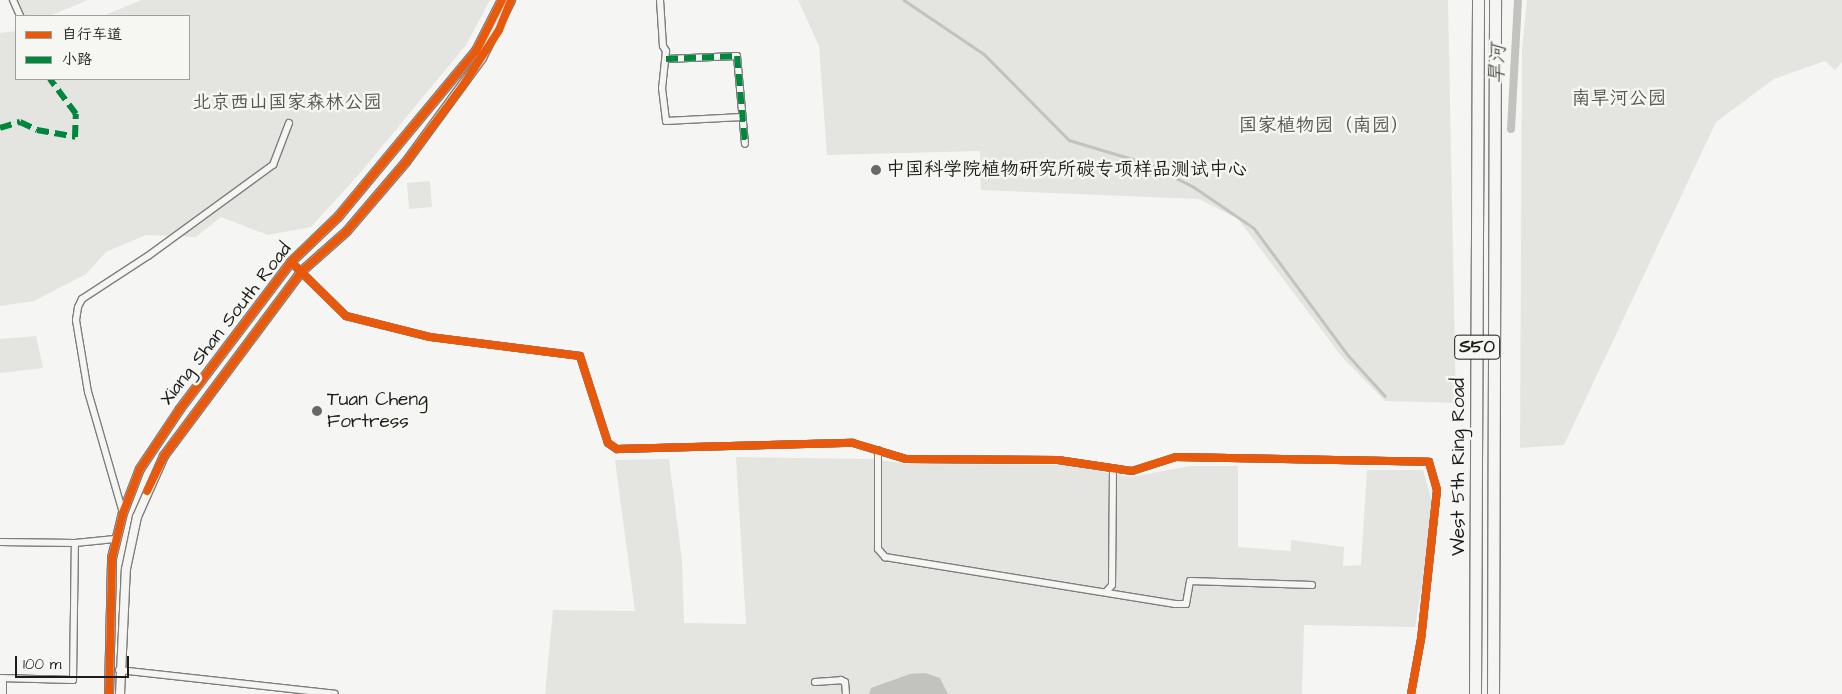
<!DOCTYPE html>
<html>
<head>
<meta charset="utf-8">
<style>
  body { margin:0 }
  #map { position:relative; width:1842px; height:694px; overflow:hidden; background:#f5f5f3; font-family:"Architects Daughter","LXGW WenKai TC",sans-serif }
  div>[style] { position:absolute }
  .built>* { inset:0; background:#e5e5e2 }
  .green>* { inset:0; background:#e4e4e1 }
  .water>* { inset:0; background:#c2c2bf }
  .stream>* { height:2.5px; margin:-1.25px; padding:0 1.25px; transform-origin:1.25px; border-radius:1.25px; background:#c2c2bf }
  .canal>* { height:8px; margin:-4px; padding:0 4px; transform-origin:4px; border-radius:4px; background:#c2c2bf }
  .roads { filter:drop-shadow(1px 0 #7e7e7d) drop-shadow(-1px 0 #7e7e7d) drop-shadow(0 1px #7e7e7d) drop-shadow(0 -1px #7e7e7d) }
  .minor>* { height:6px; margin:-3px; padding:0 3px; transform-origin:3px; border-radius:3px; background:#f5f5f3 }
  .tertiary>* { height:8px; margin:-4px; padding:0 4px; transform-origin:4px; border-radius:4px; background:#f5f5f3 }
  .motorway>* { height:11px; margin:-5.5px; padding:0 5.5px; transform-origin:5.5px; border-radius:5.5px; background:#f5f5f3 }
  .quiet>* { height:6px; margin-top:-3px; transform-origin:0; background:repeating-linear-gradient(90deg,#00873e 0 12px,transparent 0 18px) }
  .cycleway>* { height:8px; margin:-4px; padding:0 4px; transform-origin:4px; border-radius:4px; background:#e8590c }
  .dots>* { width:14px; height:14px; translate:-50% -50%; box-sizing:border-box; border:2px solid #f6f6f2; border-radius:50% }
  span { translate:-50% -50%; white-space:nowrap; text-align:center; line-height:1.15; -webkit-text-stroke:5px #f6f6f2; paint-order:stroke }
  .shield-label span { padding:1px 4px; background:#f6f6f2; border:1px solid; border-radius:4px; -webkit-text-stroke-width:0 }
  .shield-label { font-size:18px; color:#1c1c1c; font-weight:700 }
  .park-label { font-size:19px; color:#545453 }
  .poi-label { font-size:19px; color:#1c1c1c }
  .left { translate:0 -50%; text-align:left }
  .street-label { font-size:19px; color:#1c1c1c }
  .water-label { font-size:20px; color:#565654; font-style:italic }
  .legend { position:absolute; left:15px; top:15px; width:175px; height:65px; box-sizing:border-box; background:#f6f6f2; border:1px solid #9f9f9c; margin:0; padding:6px 9px; list-style:none; font-size:15px; color:#1c1c1c }
  .legend li { display:flex; align-items:center; gap:10px; height:25px }
  .legend b { width:25px; border:1px solid #9f9f9c }
  .scale { position:absolute; left:15px; top:656px; width:114px; height:22px; box-sizing:border-box; border:2px solid #1c1c1c; border-top:0; padding-left:6px; font-size:15px; line-height:18px; white-space:nowrap; color:#1c1c1c; -webkit-text-stroke:4px #f6f6f2; paint-order:stroke }
</style>
</head>
<body>
<div id="map">
  <div class="built">
    <div style="clip-path:polygon(16px 0,88px 0,49px 16px,23px 16px)"></div>
  </div>
  <div class="green">
    <div style="clip-path:polygon(141px 0,490px 0,466px 45px,361px 172px,311px 227px,268px 235px,221px 217px,196px 237px,146px 235px,106px 252px,86px 274px,34px 301px,0 306px,0 33px,16px 31px,16px 79px,189px 79px,189px 16px,103px 16px)"></div>
    <div style="clip-path:polygon(798px 0,1448px 0,1456px 403px,1385px 401px,1342px 357px,1238px 219px,1199px 199px,981px 190px,980px 151px,827px 155px,819px 46px)"></div>
    <div style="clip-path:polygon(1527px 0,1842px 0,1842px 62px,1835px 70px,1825px 61px,1774px 79px,1716px 122px,1564px 445px,1520px 448px,1522px 49px)"></div>
    <div style="clip-path:polygon(430px 181px,432px 207px,409px 209px,407px 183px)"></div>
    <div style="clip-path:polygon(36px 336px,43px 368px,0 373px,0 339px)"></div>
    <div style="clip-path:polygon(736px 457px,872px 459px,907px 464px,1063px 465px,1131px 477px,1190px 466px,1238px 466px,1238px 547px,1291px 551px,1291px 540px,1344px 547px,1343px 566px,1361px 565px,1367px 470px,1423px 470px,1435px 511px,1415px 627px,1304px 625px,1302px 694px,545px 694px,553px 610px,635px 611px,615px 460px,669px 459px,682px 560px,684px 623px,746px 624px)"></div>
  </div>
  <div class="water">
    <div style="clip-path:polygon(925px 673px,940px 678px,948px 694px,869px 694px,871px 688px,910px 674px)"></div>
  </div>
  <div class="stream">
    <div style="left:904px;top:0;width:97px;rotate:34deg"></div>
    <div style="left:984px;top:54px;width:121px;rotate:45.3deg"></div>
    <div style="left:1069px;top:140px;width:84px;rotate:16.7deg"></div>
    <div style="left:1149px;top:164px;width:51px;rotate:27.1deg"></div>
    <div style="left:1194px;top:187px;width:73px;rotate:34.3deg"></div>
    <div style="left:1254px;top:228px;width:158px;rotate:53.5deg"></div>
    <div style="left:1348px;top:355px;width:55px;rotate:47.9deg"></div>
  </div>
  <div class="canal">
    <div style="left:1511px;top:129px;width:129px;rotate:-86.9deg"></div>
  </div>
  <div class="roads">
    <div class="minor">
      <div style="left:13px;top:0;width:17px;rotate:66deg"></div>
      <div style="left:660px;top:0;width:46px;rotate:86.3deg"></div>
      <div style="left:663px;top:46px;width:6px;rotate:59deg"></div>
      <div style="left:666px;top:51px;width:37px;rotate:96deg"></div>
      <div style="left:662px;top:88px;width:33px;rotate:83deg"></div>
      <div style="left:666px;top:121px;width:76px;rotate:-3deg"></div>
      <div style="left:666px;top:59px;width:71px;rotate:-2.4deg"></div>
      <div style="left:737px;top:56px;width:88px;rotate:84.8deg"></div>
      <div style="left:291px;top:262px;width:77px;rotate:44.5deg"></div>
      <div style="left:346px;top:316px;width:87px;rotate:14deg"></div>
      <div style="left:430px;top:337px;width:151px;rotate:7.2deg"></div>
      <div style="left:580px;top:356px;width:91px;rotate:72.2deg"></div>
      <div style="left:608px;top:443px;width:11px;rotate:34deg"></div>
      <div style="left:617px;top:449px;width:236px;rotate:-1.5deg"></div>
      <div style="left:853px;top:443px;width:55px;rotate:16.8deg"></div>
      <div style="left:906px;top:459px;width:152px;rotate:0.4deg"></div>
      <div style="left:1058px;top:460px;width:75px;rotate:8.5deg"></div>
      <div style="left:1132px;top:471px;width:46px;rotate:-17.7deg"></div>
      <div style="left:1176px;top:457px;width:253px;rotate:1.1deg"></div>
      <div style="left:1429px;top:462px;width:29px;rotate:74deg"></div>
      <div style="left:1437px;top:490px;width:150px;rotate:96.1deg"></div>
      <div style="left:1421px;top:639px;width:56px;rotate:100.3deg"></div>
      <div style="left:878px;top:450px;width:99px;rotate:90deg"></div>
      <div style="left:878px;top:549px;width:11px;rotate:49deg"></div>
      <div style="left:885px;top:557px;width:294px;rotate:9.2deg"></div>
      <div style="left:1175px;top:604px;width:11px"></div>
      <div style="left:1186px;top:604px;width:23px;rotate:-80deg"></div>
      <div style="left:1190px;top:581px;width:122px;rotate:1.9deg"></div>
      <div style="left:123px;top:513px;width:126px;rotate:-106.1deg"></div>
      <div style="left:88px;top:392px;width:73px;rotate:-99.5deg"></div>
      <div style="left:76px;top:320px;width:13px;rotate:-81deg"></div>
      <div style="left:78px;top:307px;width:9px;rotate:-63deg"></div>
      <div style="left:82px;top:299px;width:79px;rotate:-33.1deg"></div>
      <div style="left:148px;top:256px;width:155px;rotate:-36.1deg"></div>
      <div style="left:273px;top:165px;width:45px;rotate:-69.1deg"></div>
      <div style="left:0;top:542px;width:75px;rotate:0.8deg"></div>
      <div style="left:75px;top:543px;width:40px;rotate:-5.7deg"></div>
      <div style="left:1106px;top:592px;width:9px;rotate:-49deg"></div>
      <div style="left:1112px;top:585px;width:116px;rotate:-89.5deg"></div>
      <div style="left:119px;top:670px;width:217px;rotate:6.3deg"></div>
      <div style="left:0;top:678px;width:73px;rotate:1.6deg"></div>
      <div style="left:73px;top:680px;width:137px;rotate:-89.2deg"></div>
      <div style="left:815px;top:682px;width:26px;rotate:-4deg"></div>
      <div style="left:841px;top:680px;width:4px;rotate:27deg"></div>
      <div style="left:845px;top:682px;width:12px;rotate:85deg"></div>
      <div style="left:3px;top:694px;width:16px;rotate:-90deg"></div>
    </div>
    <div class="tertiary">
      <div style="left:109px;top:694px;width:136px;rotate:-88.7deg"></div>
      <div style="left:112px;top:558px;width:46px;rotate:-76.3deg"></div>
      <div style="left:123px;top:513px;width:47px;rotate:-68.9deg"></div>
      <div style="left:140px;top:469px;width:72px;rotate:-56.3deg"></div>
      <div style="left:180px;top:409px;width:184px;rotate:-52.9deg"></div>
      <div style="left:291px;top:262px;width:65px;rotate:-43.8deg"></div>
      <div style="left:338px;top:217px;width:216px;rotate:-50.3deg"></div>
      <div style="left:476px;top:51px;width:57px;rotate:-63deg"></div>
      <div style="left:120px;top:694px;width:125px;rotate:-87.3deg"></div>
      <div style="left:126px;top:569px;width:53px;rotate:-78.1deg"></div>
      <div style="left:137px;top:517px;width:67px;rotate:-66.1deg"></div>
      <div style="left:164px;top:456px;width:231px;rotate:-53.3deg"></div>
      <div style="left:302px;top:271px;width:60px;rotate:-41.6deg"></div>
      <div style="left:347px;top:231px;width:91px;rotate:-49.5deg"></div>
      <div style="left:406px;top:162px;width:129px;rotate:-53.8deg"></div>
      <div style="left:482px;top:58px;width:65px;rotate:-63.4deg"></div>
    </div>
    <div class="motorway">
      <div style="left:1475px;top:694px;width:694px;rotate:-89.75deg"></div>
      <div style="left:1493px;top:694px;width:694px;rotate:-89.83deg"></div>
    </div>
  </div>
  <div class="quiet">
    <div style="left:666px;top:59px;width:71px;rotate:-2.4deg"></div>
    <div style="left:737px;top:56px;width:88px;rotate:84.8deg"></div>
    <div style="left:0;top:128px;width:21px;rotate:-17deg"></div>
    <div style="left:20px;top:122px;width:19px;rotate:25deg"></div>
    <div style="left:37px;top:130px;width:39px;rotate:10deg"></div>
    <div style="left:75px;top:137px;width:23px;rotate:-88deg"></div>
    <div style="left:76px;top:114px;width:44px;rotate:-126.6deg"></div>
  </div>
  <div class="cycleway">
    <div style="left:291px;top:262px;width:77px;rotate:44.5deg"></div>
    <div style="left:346px;top:316px;width:87px;rotate:14deg"></div>
    <div style="left:430px;top:337px;width:151px;rotate:7.2deg"></div>
    <div style="left:580px;top:356px;width:91px;rotate:72.2deg"></div>
    <div style="left:608px;top:443px;width:11px;rotate:34deg"></div>
    <div style="left:617px;top:449px;width:236px;rotate:-1.5deg"></div>
    <div style="left:853px;top:443px;width:55px;rotate:16.8deg"></div>
    <div style="left:906px;top:459px;width:152px;rotate:0.4deg"></div>
    <div style="left:1058px;top:460px;width:75px;rotate:8.5deg"></div>
    <div style="left:1132px;top:471px;width:46px;rotate:-17.7deg"></div>
    <div style="left:1176px;top:457px;width:253px;rotate:1.1deg"></div>
    <div style="left:1429px;top:462px;width:29px;rotate:74deg"></div>
    <div style="left:1437px;top:490px;width:150px;rotate:96.1deg"></div>
    <div style="left:1421px;top:639px;width:56px;rotate:100.3deg"></div>
    <div style="left:147px;top:491px;width:39px;rotate:-64deg"></div>
    <div style="left:164px;top:456px;width:231px;rotate:-53.3deg"></div>
    <div style="left:302px;top:271px;width:60px;rotate:-41.6deg"></div>
    <div style="left:347px;top:231px;width:91px;rotate:-49.5deg"></div>
    <div style="left:406px;top:162px;width:94px;rotate:-53.3deg"></div>
    <div style="left:462px;top:87px;width:68px;rotate:-57deg"></div>
    <div style="left:499px;top:30px;width:32px;rotate:-68deg"></div>
    <div style="left:109px;top:694px;width:136px;rotate:-88.7deg"></div>
    <div style="left:112px;top:558px;width:46px;rotate:-76.3deg"></div>
    <div style="left:123px;top:513px;width:47px;rotate:-68.9deg"></div>
    <div style="left:140px;top:469px;width:72px;rotate:-56.3deg"></div>
    <div style="left:180px;top:409px;width:184px;rotate:-52.9deg"></div>
    <div style="left:291px;top:262px;width:65px;rotate:-43.8deg"></div>
    <div style="left:338px;top:217px;width:216px;rotate:-50.3deg"></div>
    <div style="left:476px;top:51px;width:57px;rotate:-63deg"></div>
  </div>
  <div class="dots">
    <div style="left:876px;top:170px;background:#686867"></div>
    <div style="left:317px;top:411px;background:#686867"></div>
  </div>
  <div class="shield-label">
    <span style="left:1477px;top:347px">S50</span>
  </div>
  <div class="park-label">
    <span style="left:1619px;top:99px">南旱河公园</span>
    <span style="left:287px;top:103px">北京西山国家森林公园</span>
    <span style="left:1324px;top:126px">国家植物园（南园）</span>
  </div>
  <div class="poi-label">
    <span class="left" style="left:886px;top:170px">中国科学院植物研究所碳专项样品测试中心</span>
    <span class="left" style="left:327px;top:411px">Tuan Cheng<br>Fortress</span>
  </div>
  <div class="street-label">
    <span style="left:226px;top:324px;rotate:-52deg">Xiang Shan South Road</span>
    <span style="left:1459px;top:467px;rotate:-90deg">West 5th Ring Road</span>
  </div>
  <div class="water-label">
    <span style="left:1498px;top:64px;rotate:-87deg">旱河</span>
  </div>
  <ul class="legend">
  <li><b style="height:6px;background:#e8590c"></b>自行车道</li>
  <li><b style="height:6px;background:#00873e"></b>小路</li>
  </ul>
  <div class="scale">100 m</div>
</div>
</body>
</html>
